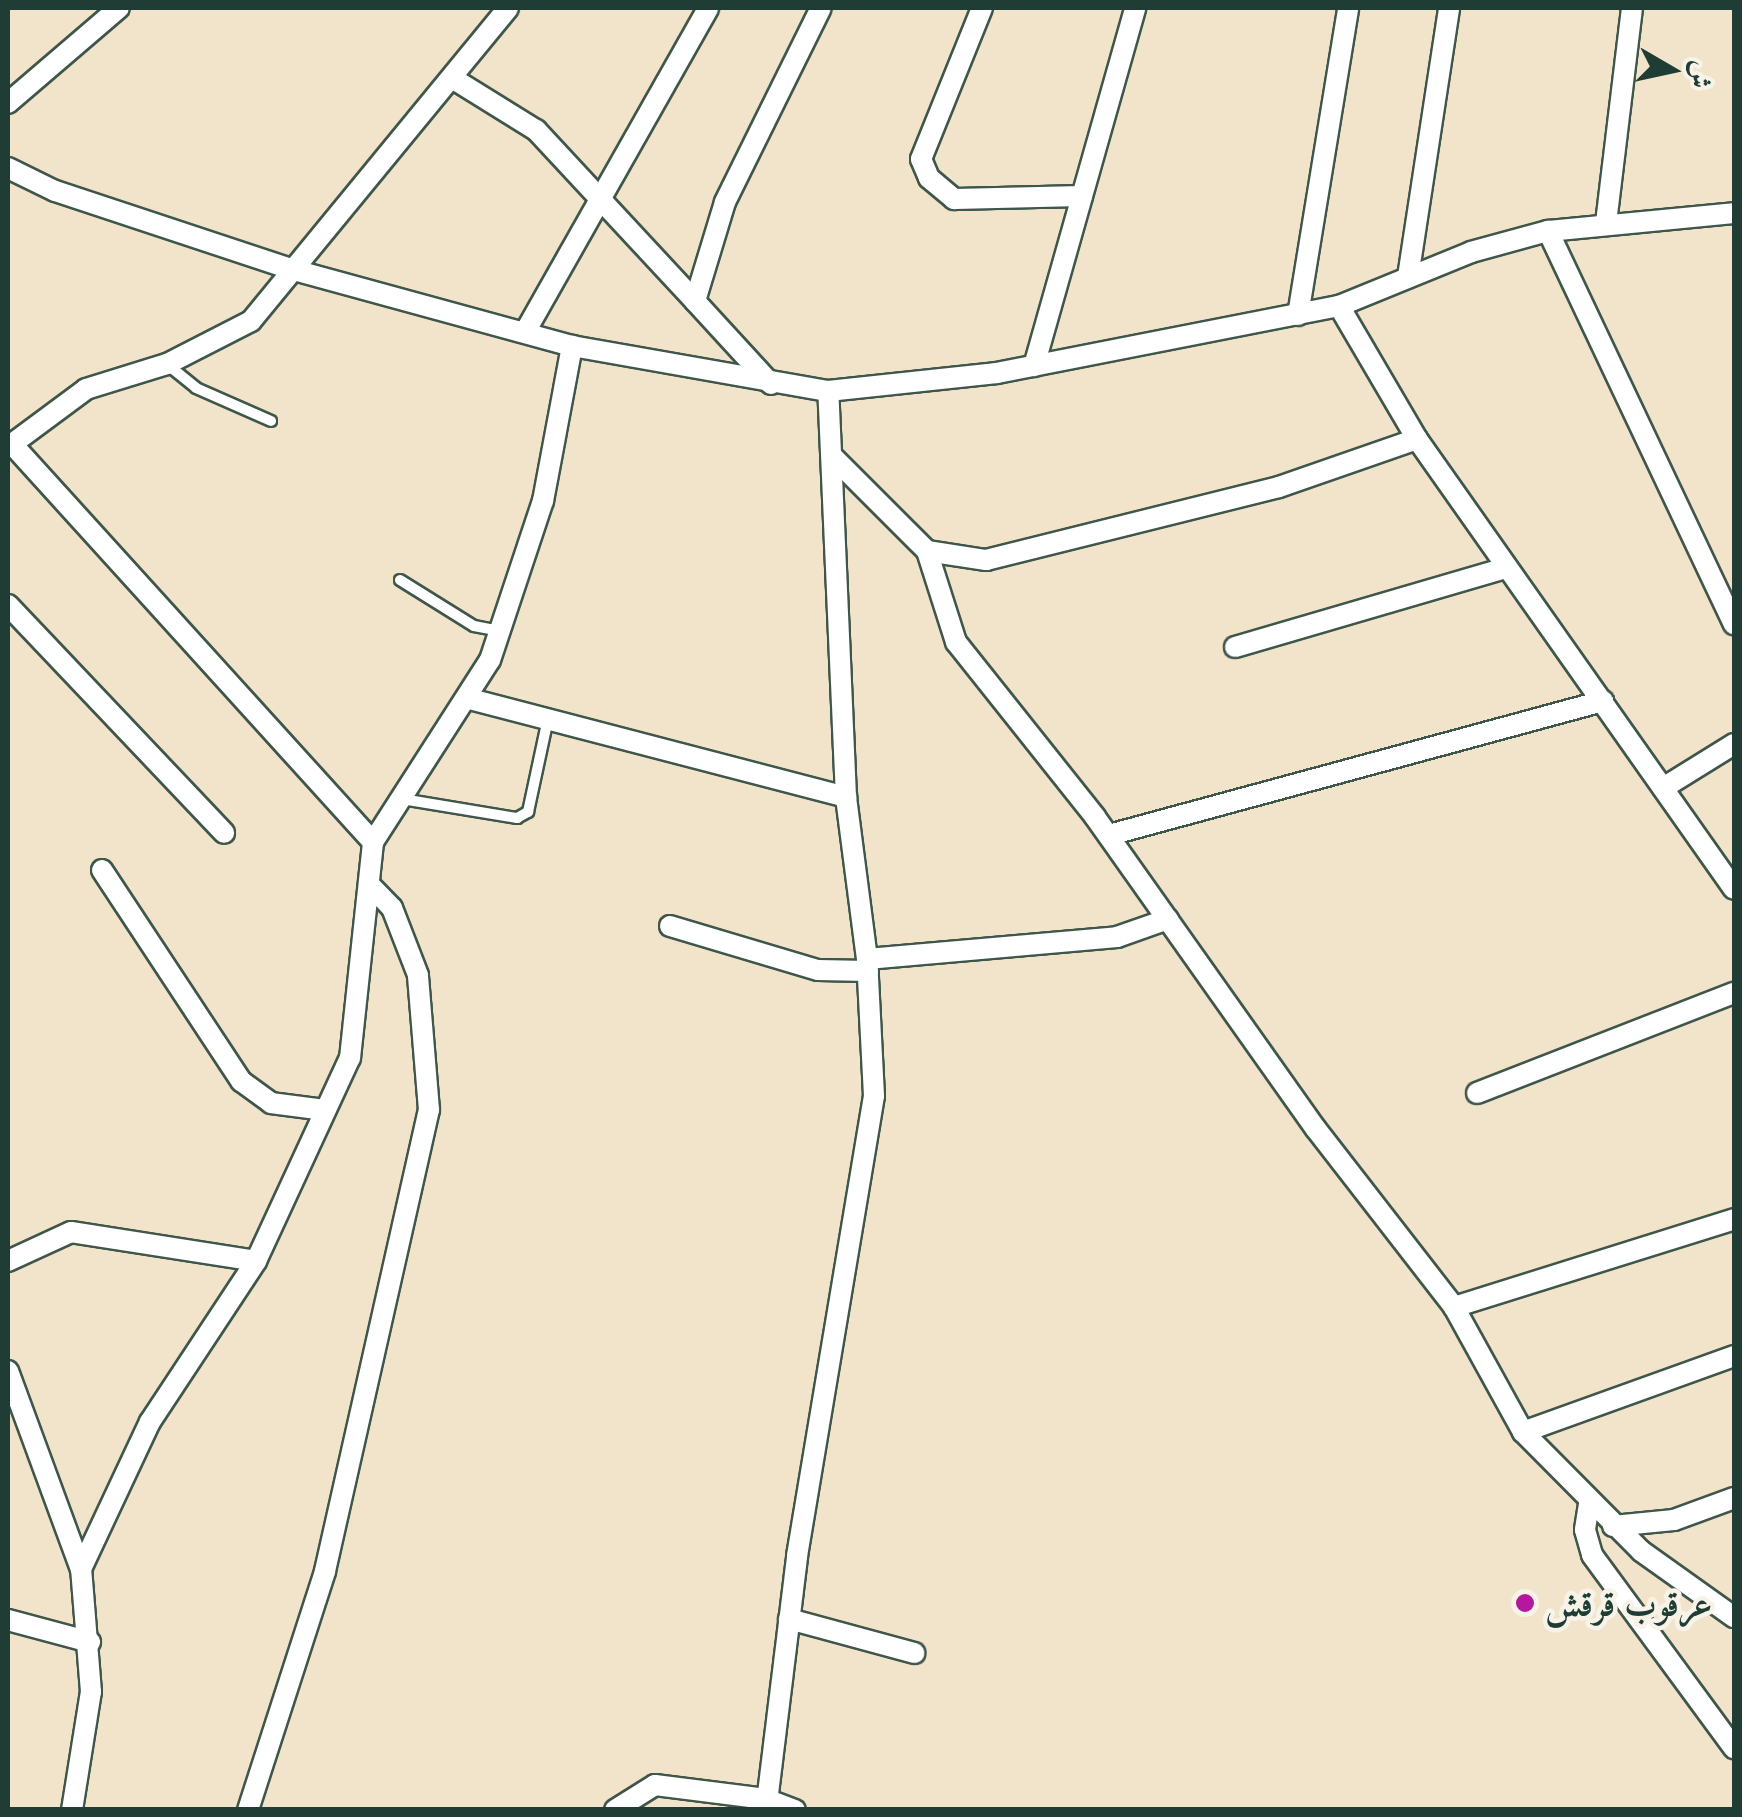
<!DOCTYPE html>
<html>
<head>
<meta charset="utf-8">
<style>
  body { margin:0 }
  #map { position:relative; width:1742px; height:1817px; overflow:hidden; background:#f2e4ca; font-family:"Libre Caslon Text",Amiri,serif }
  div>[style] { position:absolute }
  .roads { filter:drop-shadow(2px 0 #3f564a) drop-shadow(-2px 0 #3f564a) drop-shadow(0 2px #3f564a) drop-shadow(0 -2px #3f564a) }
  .lane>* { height:10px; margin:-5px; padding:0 5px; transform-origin:5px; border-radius:5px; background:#fff }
  .street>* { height:20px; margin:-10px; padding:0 10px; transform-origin:10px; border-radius:10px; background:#fff }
  .dots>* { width:28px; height:28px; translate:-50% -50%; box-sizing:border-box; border:5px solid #f7f3e8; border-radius:50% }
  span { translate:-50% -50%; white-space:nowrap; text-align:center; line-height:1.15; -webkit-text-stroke:9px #f7f3e8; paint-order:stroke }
  .poi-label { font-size:35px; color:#1f3d34; font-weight:700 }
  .left { translate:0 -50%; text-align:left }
  .frame { position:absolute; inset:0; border:10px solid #1f3d34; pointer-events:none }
  .north { position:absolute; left:1622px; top:20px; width:100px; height:100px; -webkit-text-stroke:8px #f7f3e8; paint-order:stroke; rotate:99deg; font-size:28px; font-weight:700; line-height:40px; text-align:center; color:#1f3d34 }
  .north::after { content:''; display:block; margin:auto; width:35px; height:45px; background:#1f3d34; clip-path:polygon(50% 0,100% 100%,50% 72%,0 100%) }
</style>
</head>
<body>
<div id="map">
  <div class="roads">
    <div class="lane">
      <div style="left:168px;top:365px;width:36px;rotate:39deg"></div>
      <div style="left:196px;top:388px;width:82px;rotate:23.7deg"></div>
      <div style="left:400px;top:580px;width:87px;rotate:31.9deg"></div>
      <div style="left:474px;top:626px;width:26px;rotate:11deg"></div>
      <div style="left:402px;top:799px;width:117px;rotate:9.4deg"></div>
      <div style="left:517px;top:818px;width:13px;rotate:-29deg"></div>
      <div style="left:528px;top:812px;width:95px;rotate:-77.9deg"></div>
    </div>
    <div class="street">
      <div style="left:982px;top:8px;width:163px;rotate:112deg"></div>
      <div style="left:921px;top:159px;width:21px;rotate:67deg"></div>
      <div style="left:929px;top:178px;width:33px;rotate:40deg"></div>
      <div style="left:954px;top:199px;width:128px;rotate:-1.3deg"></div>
      <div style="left:452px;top:78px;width:99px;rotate:31.8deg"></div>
      <div style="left:536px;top:130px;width:233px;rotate:47.1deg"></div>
      <div style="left:8px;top:103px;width:146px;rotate:-40.6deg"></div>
      <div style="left:8px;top:168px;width:52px;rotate:26.1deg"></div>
      <div style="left:55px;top:191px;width:252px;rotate:18.3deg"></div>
      <div style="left:294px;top:270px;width:288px;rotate:15.3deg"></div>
      <div style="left:572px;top:346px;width:260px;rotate:10deg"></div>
      <div style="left:828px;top:391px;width:170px;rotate:-6.1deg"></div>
      <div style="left:997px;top:373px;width:349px;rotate:-11.1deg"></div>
      <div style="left:1339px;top:306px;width:143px;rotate:-22.2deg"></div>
      <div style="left:1471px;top:252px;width:80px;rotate:-15.3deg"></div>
      <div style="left:1548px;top:231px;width:187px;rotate:-5.5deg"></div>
      <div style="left:1606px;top:223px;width:217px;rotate:-83.1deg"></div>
      <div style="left:1548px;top:231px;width:435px;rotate:64.7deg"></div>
      <div style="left:1408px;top:277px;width:272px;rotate:-81.3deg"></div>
      <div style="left:1339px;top:306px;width:154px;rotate:59.6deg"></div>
      <div style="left:1417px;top:439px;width:550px;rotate:54.84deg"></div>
      <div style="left:1298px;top:315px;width:311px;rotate:-80.7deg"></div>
      <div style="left:525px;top:332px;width:372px;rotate:-60.5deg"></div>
      <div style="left:1034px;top:366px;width:372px;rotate:-74.2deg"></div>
      <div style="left:771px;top:384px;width:113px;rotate:-132.5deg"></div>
      <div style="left:695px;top:301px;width:103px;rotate:-73.1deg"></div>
      <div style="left:725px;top:202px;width:216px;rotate:-63.7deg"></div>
      <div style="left:12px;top:444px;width:537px;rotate:47.79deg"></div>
      <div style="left:373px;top:842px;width:216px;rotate:-57.3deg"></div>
      <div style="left:490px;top:660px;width:168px;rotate:-71.6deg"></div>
      <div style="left:543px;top:501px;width:158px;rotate:-79.4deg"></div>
      <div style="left:8px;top:447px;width:97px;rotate:-36.6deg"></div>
      <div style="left:86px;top:389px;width:85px;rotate:-17.2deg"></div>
      <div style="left:167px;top:364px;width:94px;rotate:-27.1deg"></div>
      <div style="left:251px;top:321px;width:405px;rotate:-50.6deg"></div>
      <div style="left:833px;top:457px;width:133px;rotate:45deg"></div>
      <div style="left:927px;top:551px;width:60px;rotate:8.7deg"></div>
      <div style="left:986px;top:560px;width:302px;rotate:-14deg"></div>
      <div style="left:1279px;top:487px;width:146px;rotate:-19.2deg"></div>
      <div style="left:927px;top:551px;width:96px;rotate:72.3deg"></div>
      <div style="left:956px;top:642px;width:223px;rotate:51.5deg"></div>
      <div style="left:1095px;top:817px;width:382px;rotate:54.7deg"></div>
      <div style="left:1316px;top:1129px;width:225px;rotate:52.2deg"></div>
      <div style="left:1454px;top:1307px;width:143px;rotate:61.1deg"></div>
      <div style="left:1523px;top:1432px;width:168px;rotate:45.2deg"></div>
      <div style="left:1641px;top:1551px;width:114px;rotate:35.4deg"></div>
      <div style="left:8px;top:605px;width:314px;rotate:46.5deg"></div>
      <div style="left:1235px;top:647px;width:282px;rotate:-16.3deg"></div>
      <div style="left:470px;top:699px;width:389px;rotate:14.6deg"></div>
      <div style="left:1663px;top:788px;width:84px;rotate:-31.8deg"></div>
      <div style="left:1109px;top:835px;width:512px;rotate:-15.18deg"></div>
      <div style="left:102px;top:870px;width:253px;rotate:56.6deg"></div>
      <div style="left:241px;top:1081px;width:37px;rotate:36deg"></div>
      <div style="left:271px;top:1103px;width:54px;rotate:7.4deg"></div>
      <div style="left:670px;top:926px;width:154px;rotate:16.6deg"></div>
      <div style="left:818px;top:970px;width:50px;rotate:1.1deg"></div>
      <div style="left:867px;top:959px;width:251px;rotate:-5deg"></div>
      <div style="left:1117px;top:937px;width:54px;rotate:-19.4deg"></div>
      <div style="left:1477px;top:1093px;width:276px;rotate:-21.3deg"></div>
      <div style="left:8px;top:1261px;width:69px;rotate:-24.7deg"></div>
      <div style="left:71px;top:1232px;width:187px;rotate:8.9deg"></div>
      <div style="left:1454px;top:1307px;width:294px;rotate:-17.4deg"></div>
      <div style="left:8px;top:1371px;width:211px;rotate:69.8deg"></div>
      <div style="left:1523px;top:1432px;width:224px;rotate:-19.8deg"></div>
      <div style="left:1589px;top:1504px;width:26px;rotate:99deg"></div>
      <div style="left:1585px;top:1530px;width:26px;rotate:74deg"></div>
      <div style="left:1592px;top:1555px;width:240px;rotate:53.7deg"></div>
      <div style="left:1613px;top:1526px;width:61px;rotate:-5.6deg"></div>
      <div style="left:1674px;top:1520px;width:64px;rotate:-20.1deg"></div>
      <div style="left:789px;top:1619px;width:130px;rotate:15.2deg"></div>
      <div style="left:8px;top:1620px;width:85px;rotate:15deg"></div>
      <div style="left:72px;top:1810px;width:120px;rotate:-80.9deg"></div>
      <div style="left:91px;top:1692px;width:123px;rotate:-94.6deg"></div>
      <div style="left:81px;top:1569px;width:162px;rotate:-64.9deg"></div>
      <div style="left:150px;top:1422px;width:193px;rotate:-56.6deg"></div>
      <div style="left:256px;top:1261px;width:224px;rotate:-65.2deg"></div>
      <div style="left:350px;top:1058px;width:217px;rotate:-83.9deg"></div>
      <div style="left:248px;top:1810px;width:251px;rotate:-72.1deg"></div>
      <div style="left:325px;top:1571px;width:473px;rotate:-77.3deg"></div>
      <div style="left:429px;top:1110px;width:135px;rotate:-94.7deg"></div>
      <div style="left:418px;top:975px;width:72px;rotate:-111.2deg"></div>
      <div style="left:392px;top:908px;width:29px;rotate:-134deg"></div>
      <div style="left:615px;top:1810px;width:47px;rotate:-32deg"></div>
      <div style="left:655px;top:1785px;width:112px;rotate:7.2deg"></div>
      <div style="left:766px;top:1799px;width:31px;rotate:21deg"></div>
      <div style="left:766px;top:1810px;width:256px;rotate:-83deg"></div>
      <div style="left:797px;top:1556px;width:466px;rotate:-80.5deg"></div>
      <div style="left:874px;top:1096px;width:137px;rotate:-92.9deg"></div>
      <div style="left:867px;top:959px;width:163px;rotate:-97.4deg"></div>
      <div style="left:846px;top:797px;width:406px;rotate:-92.5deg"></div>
    </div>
  </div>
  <div class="dots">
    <div style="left:1525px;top:1603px;background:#b5179e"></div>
  </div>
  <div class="poi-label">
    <span class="left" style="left:1545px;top:1603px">عرقوب قرقش</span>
  </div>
  <div class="frame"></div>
  <div class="north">ش</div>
</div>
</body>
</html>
